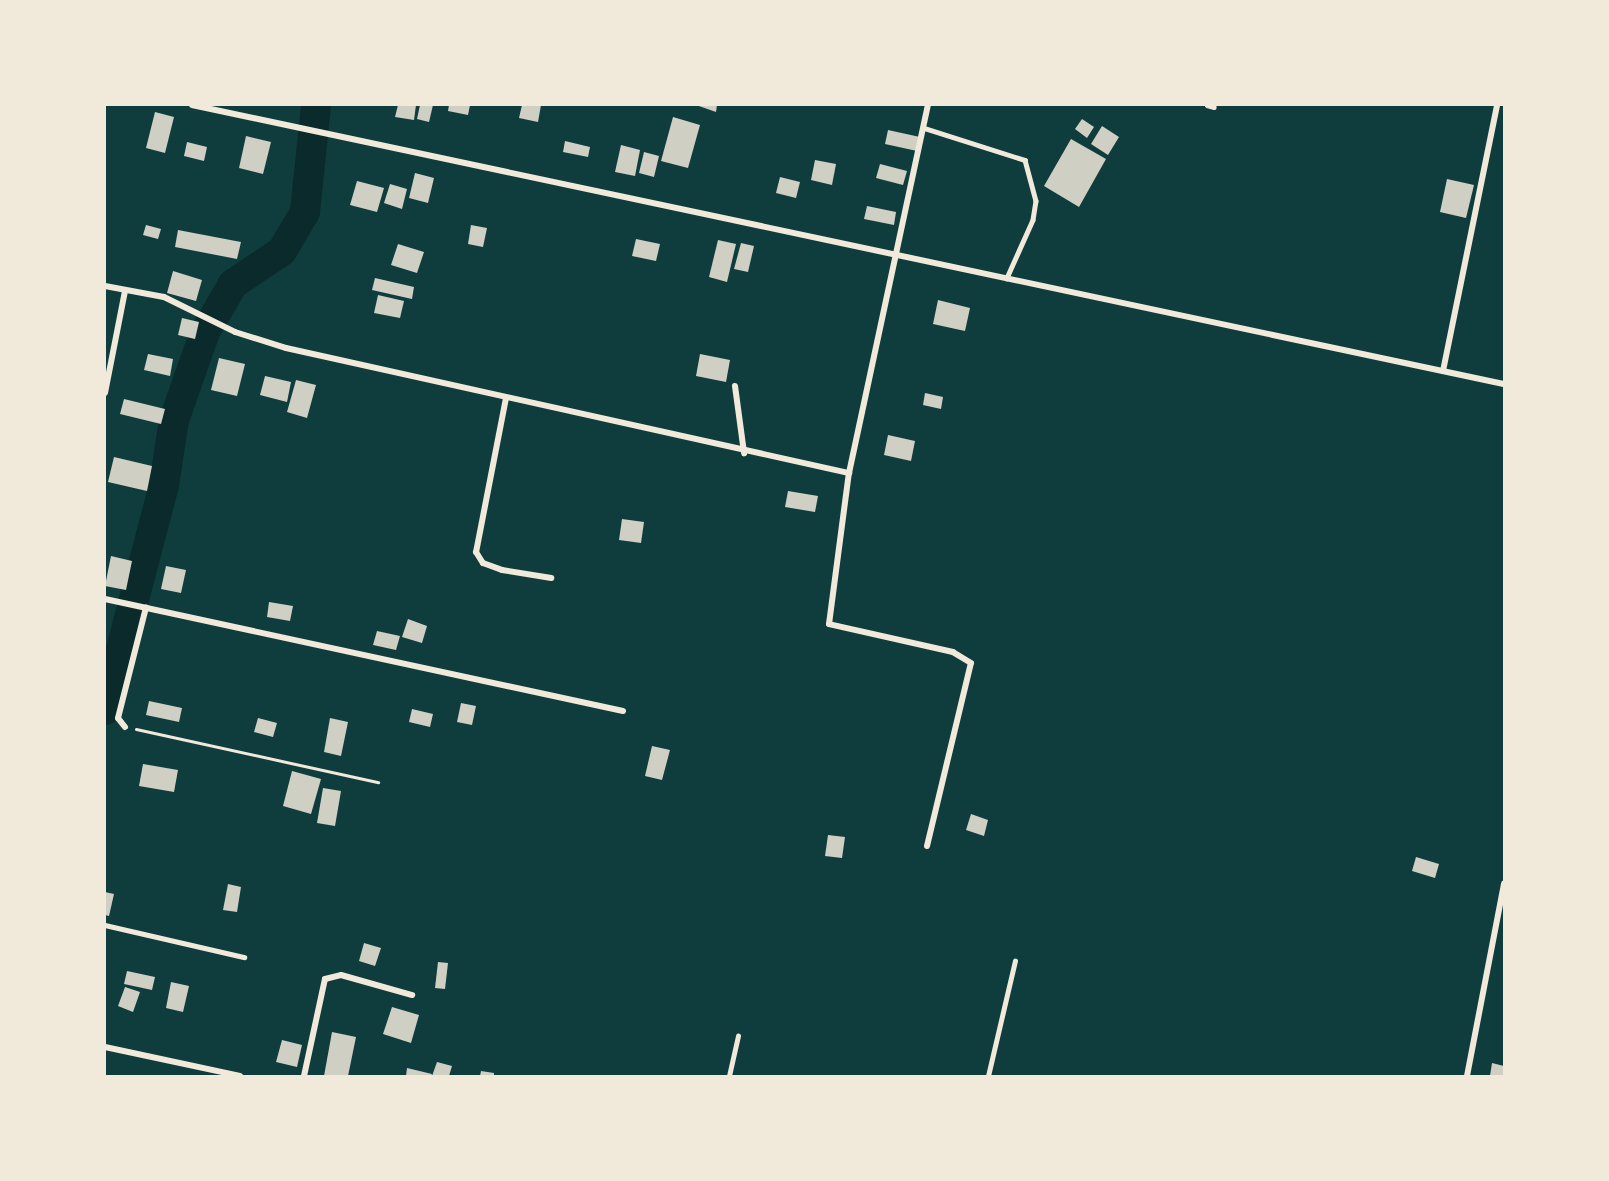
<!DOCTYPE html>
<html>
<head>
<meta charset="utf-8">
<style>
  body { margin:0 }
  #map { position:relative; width:1609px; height:1181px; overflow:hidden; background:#0f3d3e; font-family:Manrope,sans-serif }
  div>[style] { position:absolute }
  .river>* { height:30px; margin:-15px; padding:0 15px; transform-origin:15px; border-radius:15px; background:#0a2a2b }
  .building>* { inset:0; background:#cfcfc3 }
  .path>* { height:3px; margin:-1.5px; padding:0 1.5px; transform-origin:1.5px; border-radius:1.5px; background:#f1e9da }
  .service>* { height:4.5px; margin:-2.25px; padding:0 2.25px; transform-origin:2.25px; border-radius:2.25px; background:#f1e9da }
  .minor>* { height:6px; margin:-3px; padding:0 3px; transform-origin:3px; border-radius:3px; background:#f1e9da }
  span { translate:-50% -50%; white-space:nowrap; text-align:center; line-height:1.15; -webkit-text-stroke:6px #f1e9da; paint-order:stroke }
  .frame { position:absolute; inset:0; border:106px solid #f1e9da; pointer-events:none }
</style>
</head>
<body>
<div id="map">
  <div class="river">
    <div style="left:105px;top:710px;width:233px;rotate:-75.3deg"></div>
    <div style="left:164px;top:485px;width:66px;rotate:-81.3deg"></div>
    <div style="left:174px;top:420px;width:93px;rotate:-70.6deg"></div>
    <div style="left:205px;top:332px;width:56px;rotate:-59.7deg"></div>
    <div style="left:233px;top:284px;width:59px;rotate:-34deg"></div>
    <div style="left:282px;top:251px;width:45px;rotate:-59.5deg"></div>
    <div style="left:305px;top:212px;width:108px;rotate:-84.1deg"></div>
  </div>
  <div class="building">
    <div style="clip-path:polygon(398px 105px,416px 105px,414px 120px,395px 117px)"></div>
    <div style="clip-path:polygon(420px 105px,433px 105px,429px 122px,417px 119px)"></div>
    <div style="clip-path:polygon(449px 105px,470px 105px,468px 115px,448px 111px)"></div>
    <div style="clip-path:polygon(522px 105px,541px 105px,538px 122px,519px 118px)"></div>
    <div style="clip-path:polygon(696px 105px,717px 105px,716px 112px)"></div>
    <div style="clip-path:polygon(155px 112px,174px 117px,165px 153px,146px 148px)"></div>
    <div style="clip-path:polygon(673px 117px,700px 125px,688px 168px,661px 161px)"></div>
    <div style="clip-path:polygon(1082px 119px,1094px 127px,1087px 138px,1075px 129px)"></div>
    <div style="clip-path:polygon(1102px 126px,1119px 137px,1108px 155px,1091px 144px)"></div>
    <div style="clip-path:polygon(888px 130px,920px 137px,917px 151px,885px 144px)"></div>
    <div style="clip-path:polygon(246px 136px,271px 142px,263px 174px,239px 168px)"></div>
    <div style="clip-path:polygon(1071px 139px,1106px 159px,1079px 207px,1044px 186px)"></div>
    <div style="clip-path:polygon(565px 141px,590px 147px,588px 157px,563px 152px)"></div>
    <div style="clip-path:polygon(187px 142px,207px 147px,204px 161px,184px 156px)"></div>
    <div style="clip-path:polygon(621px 145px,640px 150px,635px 176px,615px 172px)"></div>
    <div style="clip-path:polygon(644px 152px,659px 156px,654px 177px,639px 173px)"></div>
    <div style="clip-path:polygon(815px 160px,836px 164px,832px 185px,811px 180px)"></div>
    <div style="clip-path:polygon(880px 164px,907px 171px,903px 185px,876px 178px)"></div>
    <div style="clip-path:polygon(415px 173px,434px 178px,428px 203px,409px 198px)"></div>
    <div style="clip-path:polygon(780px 177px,800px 182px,796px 198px,776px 193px)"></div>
    <div style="clip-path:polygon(1447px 179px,1474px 185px,1466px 218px,1440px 212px)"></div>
    <div style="clip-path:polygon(357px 181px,384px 188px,377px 212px,350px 205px)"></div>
    <div style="clip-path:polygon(390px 184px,407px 189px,402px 209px,384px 203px)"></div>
    <div style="clip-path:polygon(867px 206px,896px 212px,894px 225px,864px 219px)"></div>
    <div style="clip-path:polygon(146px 225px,161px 229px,158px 239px,143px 235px)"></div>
    <div style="clip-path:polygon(471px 225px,487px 228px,483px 247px,468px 244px)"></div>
    <div style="clip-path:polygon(178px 230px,241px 242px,237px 259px,175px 247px)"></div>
    <div style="clip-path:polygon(636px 239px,660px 244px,656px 261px,632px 256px)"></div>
    <div style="clip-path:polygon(718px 240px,736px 244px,727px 282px,709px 277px)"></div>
    <div style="clip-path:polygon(741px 243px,754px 246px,748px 272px,734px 269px)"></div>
    <div style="clip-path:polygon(398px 244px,424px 252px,417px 273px,391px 265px)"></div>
    <div style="clip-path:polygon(173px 271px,202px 280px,196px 301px,167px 293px)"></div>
    <div style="clip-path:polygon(375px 278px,414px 287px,412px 299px,372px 290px)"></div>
    <div style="clip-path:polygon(378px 295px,404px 301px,400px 318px,374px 313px)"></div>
    <div style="clip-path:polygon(938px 300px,970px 308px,965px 331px,933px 324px)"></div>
    <div style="clip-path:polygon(182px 318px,199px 322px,195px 339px,178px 335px)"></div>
    <div style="clip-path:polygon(148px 354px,173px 359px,170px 376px,144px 370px)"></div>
    <div style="clip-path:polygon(700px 354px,730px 360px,726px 382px,696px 376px)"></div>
    <div style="clip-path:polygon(219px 358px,245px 364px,237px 396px,211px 390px)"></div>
    <div style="clip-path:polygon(265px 376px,291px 382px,287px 402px,260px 395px)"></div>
    <div style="clip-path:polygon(296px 380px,316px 385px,307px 418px,287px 412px)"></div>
    <div style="clip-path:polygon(925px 393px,943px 397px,941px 409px,923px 405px)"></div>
    <div style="clip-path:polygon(124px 399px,165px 409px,161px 424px,120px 414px)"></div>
    <div style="clip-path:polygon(888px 435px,915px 441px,911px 461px,884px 455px)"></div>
    <div style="clip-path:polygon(114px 457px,152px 466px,147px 491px,108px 482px)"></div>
    <div style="clip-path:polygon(788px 491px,818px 496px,815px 512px,785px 507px)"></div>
    <div style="clip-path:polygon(622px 519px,644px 522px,641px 543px,619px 540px)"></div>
    <div style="clip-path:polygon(111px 556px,132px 561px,126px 590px,105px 586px)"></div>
    <div style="clip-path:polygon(166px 566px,186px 570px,181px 593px,161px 589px)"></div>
    <div style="clip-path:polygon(269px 602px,293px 606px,290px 621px,267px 617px)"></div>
    <div style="clip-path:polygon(408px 619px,427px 626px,422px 643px,402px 637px)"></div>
    <div style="clip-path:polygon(377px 631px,400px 636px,396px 650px,373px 645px)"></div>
    <div style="clip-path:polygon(149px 701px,182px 708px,179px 722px,146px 715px)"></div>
    <div style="clip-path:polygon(461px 703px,476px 706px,472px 725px,457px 722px)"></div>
    <div style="clip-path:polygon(412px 709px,433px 714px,430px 727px,409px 722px)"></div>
    <div style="clip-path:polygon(258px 718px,277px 723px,273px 737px,254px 732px)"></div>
    <div style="clip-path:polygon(330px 718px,348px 722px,341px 756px,324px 752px)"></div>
    <div style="clip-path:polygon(652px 746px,670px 750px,662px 780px,645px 776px)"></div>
    <div style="clip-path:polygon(143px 764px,178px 770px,174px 792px,139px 786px)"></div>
    <div style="clip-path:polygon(292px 771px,321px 779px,311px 814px,283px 806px)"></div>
    <div style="clip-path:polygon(323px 788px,341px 791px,335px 826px,317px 823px)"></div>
    <div style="clip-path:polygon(971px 814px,988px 820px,984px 836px,966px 830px)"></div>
    <div style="clip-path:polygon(828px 835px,845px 837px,842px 858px,825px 856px)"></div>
    <div style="clip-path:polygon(1416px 857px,1439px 864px,1435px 878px,1412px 871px)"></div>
    <div style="clip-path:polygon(228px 884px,241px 887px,237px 912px,223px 910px)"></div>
    <div style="clip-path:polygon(105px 892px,114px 894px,109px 916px,105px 915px)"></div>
    <div style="clip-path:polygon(364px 943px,381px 948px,375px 966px,359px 961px)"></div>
    <div style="clip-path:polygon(438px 962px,448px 963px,445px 989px,435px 988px)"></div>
    <div style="clip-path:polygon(127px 971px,155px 977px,152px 990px,124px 984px)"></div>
    <div style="clip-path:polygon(171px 982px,189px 986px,183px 1012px,166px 1008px)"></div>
    <div style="clip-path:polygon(125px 987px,140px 992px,133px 1012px,118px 1006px)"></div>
    <div style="clip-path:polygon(392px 1007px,419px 1015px,411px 1043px,383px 1034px)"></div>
    <div style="clip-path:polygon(332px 1032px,356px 1037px,348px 1076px,324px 1076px)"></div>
    <div style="clip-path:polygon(282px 1040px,302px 1045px,297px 1067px,276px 1062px)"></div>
    <div style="clip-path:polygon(437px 1062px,452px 1066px,449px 1076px,432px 1076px)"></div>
    <div style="clip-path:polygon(1492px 1063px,1504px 1066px,1504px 1076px,1490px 1076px)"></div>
    <div style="clip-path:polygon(407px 1068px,432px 1074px,431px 1076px,406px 1076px)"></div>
    <div style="clip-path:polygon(481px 1071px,494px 1073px,494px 1076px,480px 1076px)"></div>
  </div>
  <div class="path">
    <div style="left:136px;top:729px;width:248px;rotate:12.4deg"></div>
  </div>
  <div class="service">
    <div style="left:1207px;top:105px;width:7px;rotate:16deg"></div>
    <div style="left:924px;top:128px;width:106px;rotate:17.6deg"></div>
    <div style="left:1025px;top:160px;width:42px;rotate:75deg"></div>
    <div style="left:1036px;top:201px;width:19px;rotate:99deg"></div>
    <div style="left:1033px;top:220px;width:64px;rotate:114.1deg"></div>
    <div style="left:105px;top:925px;width:143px;rotate:13deg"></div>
    <div style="left:729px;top:1076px;width:41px;rotate:-77.3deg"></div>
    <div style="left:988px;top:1076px;width:118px;rotate:-76.8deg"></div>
  </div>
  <div class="minor">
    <div style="left:192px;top:105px;width:1341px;rotate:12.01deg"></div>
    <div style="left:105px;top:286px;width:60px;rotate:10.6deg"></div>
    <div style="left:164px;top:297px;width:79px;rotate:26.2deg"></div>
    <div style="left:235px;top:332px;width:53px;rotate:17.4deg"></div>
    <div style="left:286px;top:348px;width:577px;rotate:12.52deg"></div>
    <div style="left:1443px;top:371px;width:271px;rotate:-78.5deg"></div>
    <div style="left:735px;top:386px;width:68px;rotate:82.3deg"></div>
    <div style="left:105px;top:393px;width:104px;rotate:-78.9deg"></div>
    <div style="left:506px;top:398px;width:157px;rotate:101deg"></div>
    <div style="left:476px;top:552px;width:13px;rotate:58deg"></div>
    <div style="left:483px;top:563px;width:20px;rotate:20deg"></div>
    <div style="left:502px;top:570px;width:50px;rotate:9.3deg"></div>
    <div style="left:105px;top:599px;width:530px;rotate:12.2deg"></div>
    <div style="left:125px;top:727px;width:11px;rotate:-128deg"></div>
    <div style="left:118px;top:718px;width:114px;rotate:-75.8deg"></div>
    <div style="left:927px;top:846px;width:188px;rotate:-76.5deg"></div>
    <div style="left:971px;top:663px;width:21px;rotate:-149deg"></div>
    <div style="left:953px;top:652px;width:127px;rotate:-167.3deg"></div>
    <div style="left:829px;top:624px;width:152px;rotate:-82.5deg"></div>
    <div style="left:849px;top:473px;width:376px;rotate:-77.9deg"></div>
    <div style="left:105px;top:1047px;width:138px;rotate:12.1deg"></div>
    <div style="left:304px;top:1076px;width:99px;rotate:-77.8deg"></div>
    <div style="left:325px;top:979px;width:16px;rotate:-14deg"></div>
    <div style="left:341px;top:975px;width:74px;rotate:15.7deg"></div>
    <div style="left:1467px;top:1076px;width:196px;rotate:-79.1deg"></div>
  </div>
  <div class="frame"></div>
</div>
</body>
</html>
